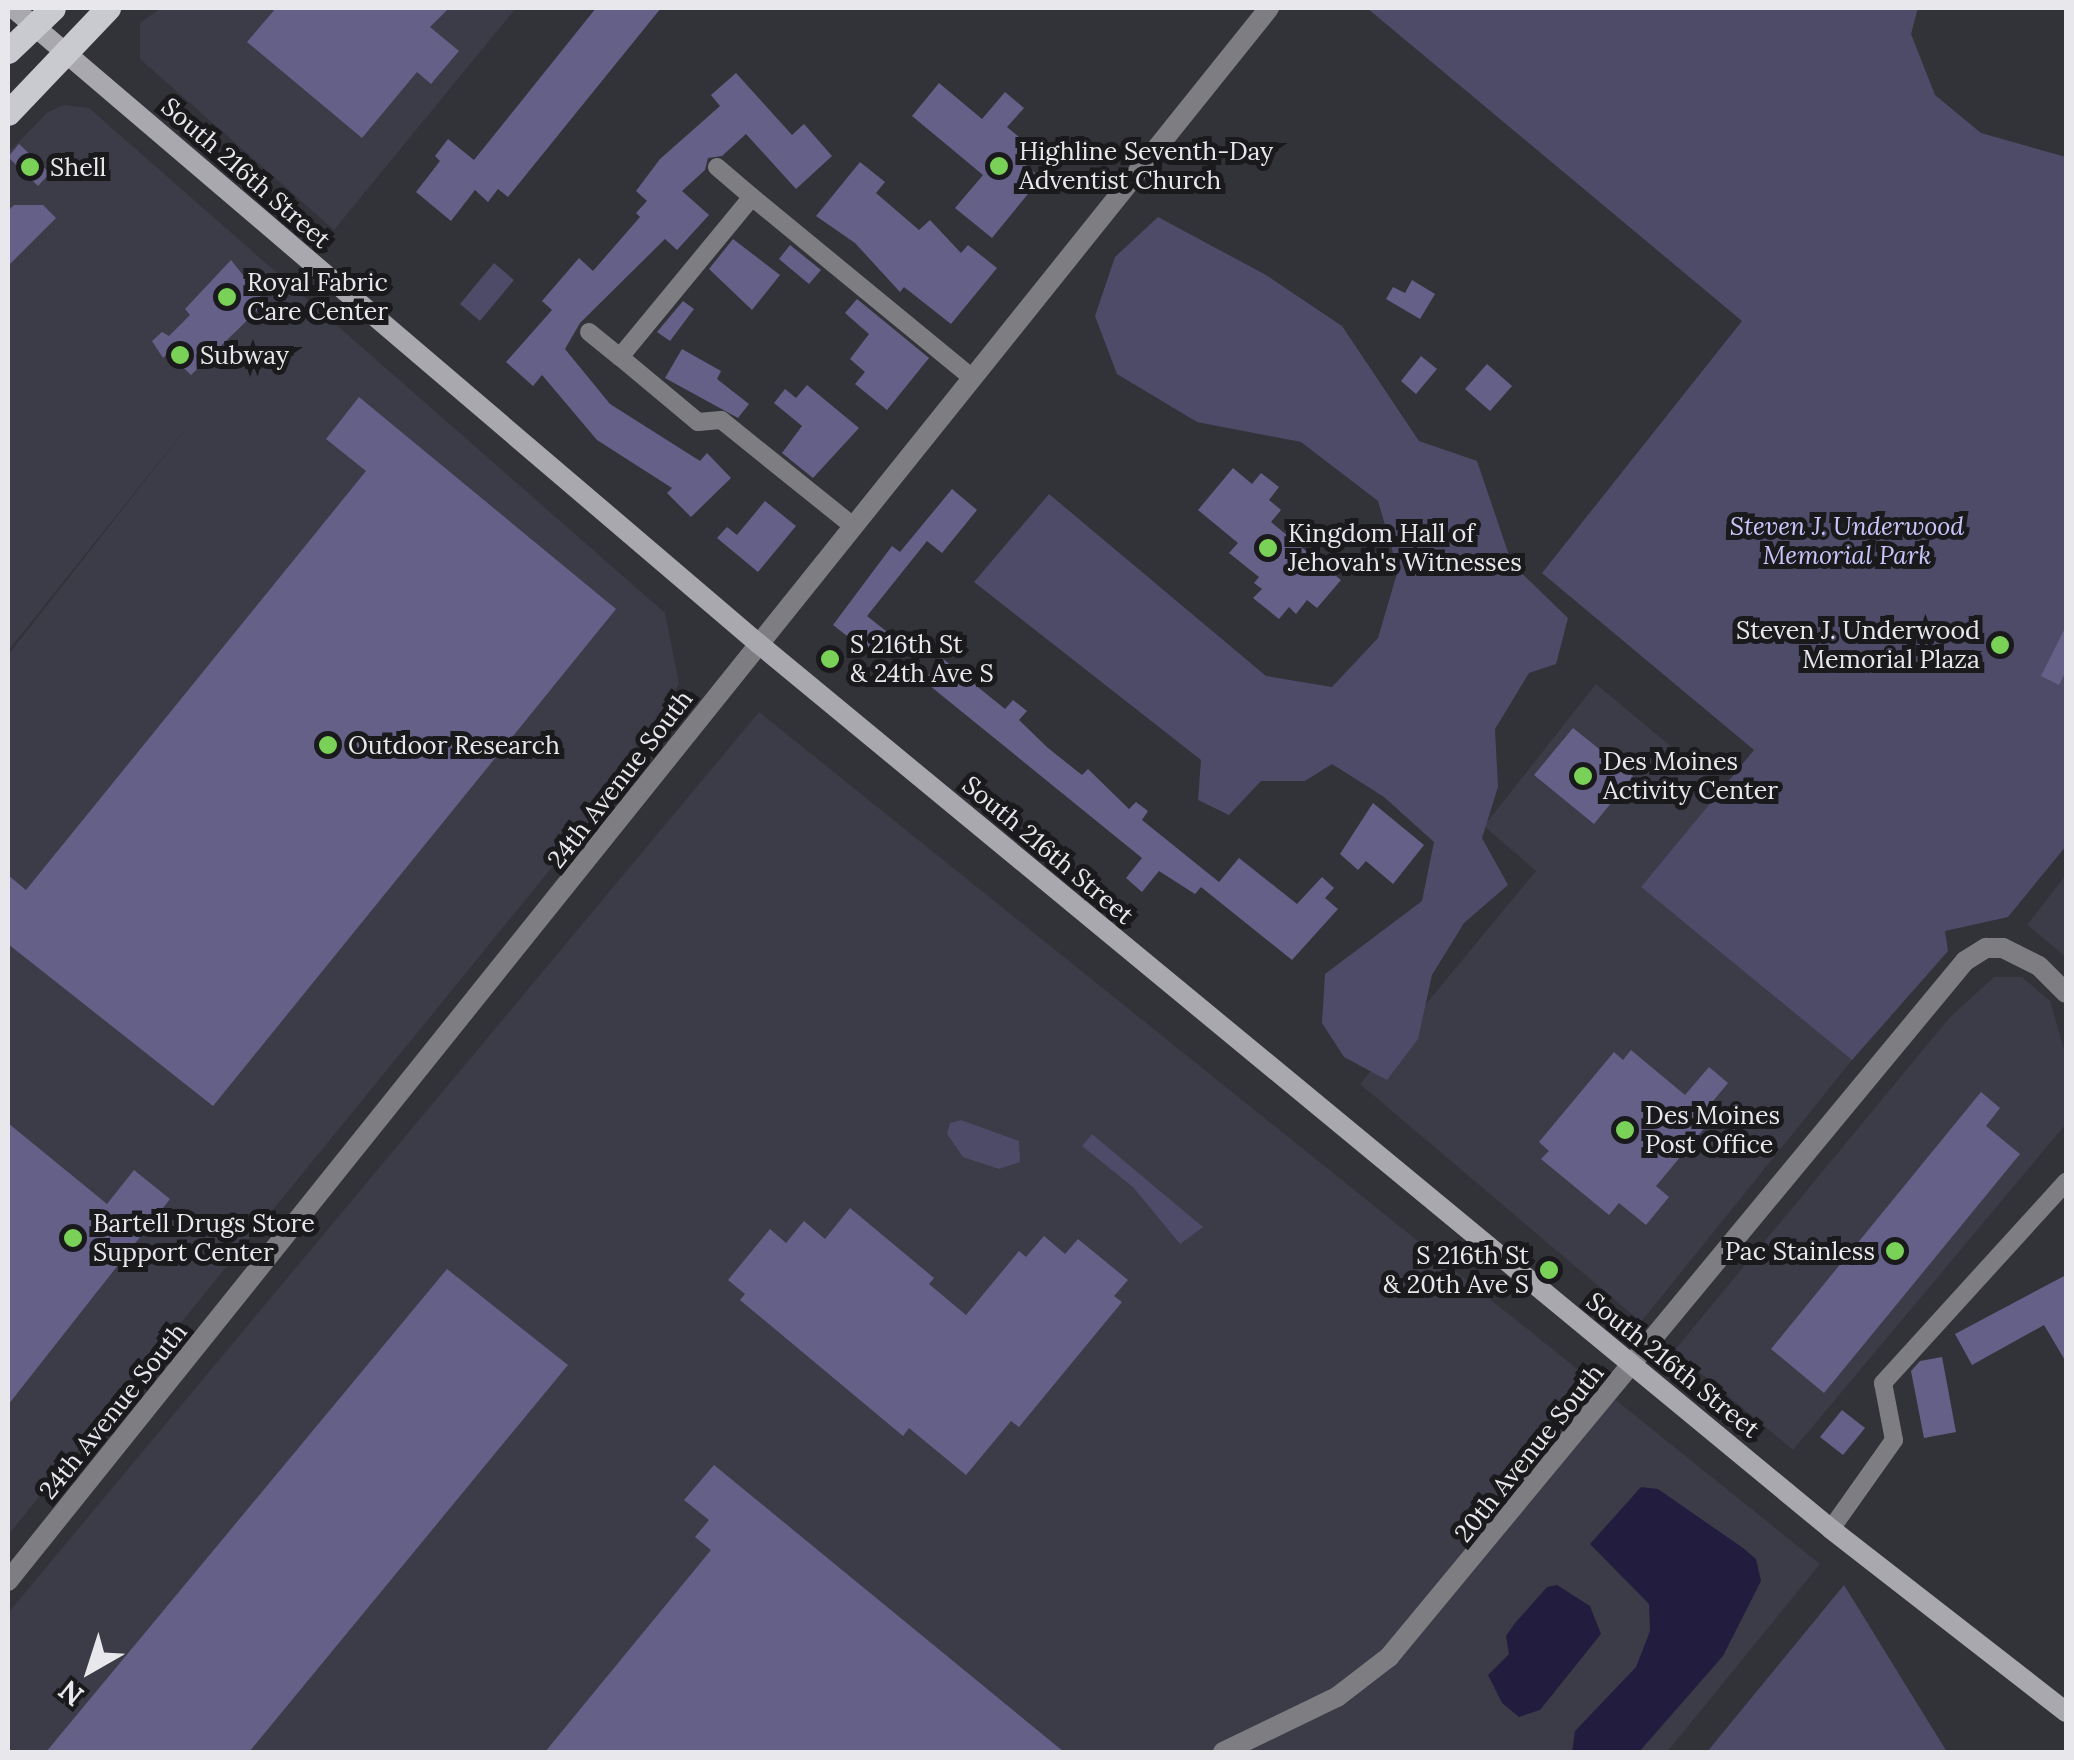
<!DOCTYPE html>
<html>
<head>
<meta charset="utf-8">
<style>
  body { margin:0 }
  #map { position:relative; width:2074px; height:1760px; overflow:hidden; background:#323239; font-family:Lora,serif }
  div>[style] { position:absolute }
  .built>* { inset:0; background:#3c3b48 }
  .green>* { inset:0; background:#4d4b68 }
  .water>* { inset:0; background:#221d3f }
  .building>* { inset:0; background:#646088 }
  .minor>* { height:18px; margin:-9px; padding:0 9px; transform-origin:9px; border-radius:9px; background:#7e7e82 }
  .tertiary>* { height:20px; margin:-10px; padding:0 10px; transform-origin:10px; border-radius:10px; background:#7e7e82 }
  .secondary>* { height:20px; margin:-10px; padding:0 10px; transform-origin:10px; border-radius:10px; background:#a8a8ae }
  .primary>* { height:25px; margin:-12.5px; padding:0 12.5px; transform-origin:12.5px; border-radius:12.5px; background:#c9c9d0 }
  .dots>* { width:28px; height:28px; translate:-50% -50%; box-sizing:border-box; border:5px solid #1a1a1d; border-radius:50% }
  span { translate:-50% -50%; white-space:nowrap; text-align:center; line-height:1.15; -webkit-text-stroke:10px #1a1a1d; paint-order:stroke }
  .poi-label { font-size:25px; color:#e8e8ec }
  .left { translate:0 -50%; text-align:left }
  .right { translate:-100% -50%; text-align:right }
  .street-label { font-size:25px; color:#e8e8ec }
  .park-label { font-size:25px; color:#c9c5fb; font-style:italic }
  .frame { position:absolute; inset:0; border:10px solid #e8e8ec; pointer-events:none }
  .north { position:absolute; left:40px; top:1620px; width:100px; height:100px; -webkit-text-stroke:8px #1a1a1d; paint-order:stroke; rotate:219deg; font-size:28px; font-weight:700; line-height:40px; text-align:center; color:#e8e8ec }
  .north::after { content:''; display:block; margin:auto; width:35px; height:45px; background:#e8e8ec; clip-path:polygon(50% 0,100% 100%,50% 72%,0 100%) }
</style>
</head>
<body>
<div id="map">
  <div class="built">
    <div style="clip-path:polygon(161px 8px,516px 8px,334px 230px,140px 59px,140px 23px)"></div>
    <div style="clip-path:polygon(64px 105px,89px 108px,665px 613px,679px 683px,650px 747px,8px 1535px,8px 655px,199px 412px,8px 651px,8px 153px,48px 112px)"></div>
    <div style="clip-path:polygon(1596px 684px,1722px 789px,1641px 887px,1852px 1060px,1641px 1322px,1360px 1084px,1536px 871px,1484px 826px)"></div>
    <div style="clip-path:polygon(759px 712px,1820px 1564px,1667px 1752px,8px 1752px,8px 1613px)"></div>
    <div style="clip-path:polygon(2066px 875px,2066px 957px,2027px 925px)"></div>
    <div style="clip-path:polygon(1994px 977px,2022px 977px,2050px 1001px,2066px 1056px,2066px 1124px,1793px 1450px,1674px 1351px,1950px 1017px)"></div>
  </div>
  <div class="green">
    <div style="clip-path:polygon(1367px 8px,1918px 8px,1911px 34px,1935px 95px,1981px 133px,2066px 157px,2066px 846px,2008px 917px,1945px 931px,1948px 951px,1852px 1060px,1641px 887px,1754px 750px,1542px 573px,1742px 321px)"></div>
    <div style="clip-path:polygon(1158px 217px,1266px 275px,1342px 326px,1419px 441px,1477px 461px,1512px 564px,1568px 618px,1556px 664px,1529px 673px,1495px 729px,1498px 787px,1482px 838px,1508px 885px,1464px 923px,1432px 975px,1418px 1039px,1387px 1080px,1344px 1057px,1322px 1023px,1325px 974px,1422px 901px,1434px 842px,1384px 797px,1332px 764px,1305px 781px,1261px 781px,1229px 815px,1198px 800px,1201px 760px,974px 582px,1049px 494px,1266px 676px,1332px 687px,1378px 638px,1398px 570px,1378px 501px,1301px 442px,1197px 422px,1117px 374px,1095px 316px,1115px 257px)"></div>
    <div style="clip-path:polygon(494px 263px,514px 280px,480px 321px,460px 304px)"></div>
    <div style="clip-path:polygon(961px 1120px,1019px 1141px,1020px 1162px,999px 1169px,963px 1157px,947px 1134px,950px 1123px)"></div>
    <div style="clip-path:polygon(1092px 1134px,1161px 1192px,1203px 1227px,1180px 1244px,1133px 1187px,1082px 1146px)"></div>
    <div style="clip-path:polygon(1844px 1585px,1947px 1752px,1707px 1752px)"></div>
  </div>
  <div class="water">
    <div style="clip-path:polygon(1641px 1487px,1658px 1489px,1743px 1548px,1756px 1559px,1761px 1581px,1723px 1656px,1639px 1752px,1572px 1752px,1575px 1731px,1636px 1667px,1650px 1631px,1649px 1604px,1590px 1544px)"></div>
    <div style="clip-path:polygon(1557px 1585px,1590px 1606px,1601px 1634px,1540px 1710px,1519px 1717px,1502px 1703px,1488px 1675px,1509px 1654px,1506px 1636px,1515px 1623px,1547px 1587px)"></div>
  </div>
  <div class="building">
    <div style="clip-path:polygon(276px 8px,449px 8px,430px 27px,459px 51px,431px 84px,417px 72px,362px 138px,247px 42px)"></div>
    <div style="clip-path:polygon(596px 8px,661px 8px,508px 197px,498px 189px,488px 202px,475px 190px,451px 221px,416px 192px,440px 161px,435px 156px,448px 139px,474px 160px)"></div>
    <div style="clip-path:polygon(736px 73px,792px 135px,804px 124px,832px 156px,796px 189px,746px 134px,722px 156px,708px 158px,705px 170px,682px 191px,709px 215px,677px 250px,665px 239px,580px 323px,565px 349px,610px 404px,700px 461px,707px 453px,731px 478px,691px 517px,667px 493px,672px 488px,597px 440px,542px 375px,533px 386px,506px 362px,552px 310px,542px 301px,579px 258px,593px 271px,640px 217px,636px 213px,647px 201px,636px 191px,660px 159px,720px 106px,711px 95px)"></div>
    <div style="clip-path:polygon(939px 83px,982px 119px,1005px 92px,1024px 108px,1007px 127px,1020px 138px,1016px 157px,1041px 178px,992px 238px,955px 208px,983px 175px,912px 116px)"></div>
    <div style="clip-path:polygon(19px 144px,50px 173px,38px 186px,8px 157px)"></div>
    <div style="clip-path:polygon(860px 162px,885px 182px,876px 193px,919px 230px,930px 220px,961px 253px,968px 245px,997px 268px,951px 324px,904px 287px,900px 292px,855px 243px,816px 216px)"></div>
    <div style="clip-path:polygon(14px 205px,43px 205px,56px 218px,8px 266px,8px 211px)"></div>
    <div style="clip-path:polygon(733px 239px,780px 275px,752px 310px,709px 269px)"></div>
    <div style="clip-path:polygon(790px 245px,821px 270px,809px 284px,779px 259px)"></div>
    <div style="clip-path:polygon(231px 260px,265px 303px,191px 375px,168px 353px,163px 358px,152px 341px,162px 332px,169px 336px,190px 315px,185px 309px)"></div>
    <div style="clip-path:polygon(1412px 280px,1435px 294px,1420px 319px,1386px 299px,1393px 287px,1405px 293px)"></div>
    <div style="clip-path:polygon(857px 299px,929px 358px,887px 410px,855px 384px,865px 372px,850px 359px,869px 334px,845px 313px)"></div>
    <div style="clip-path:polygon(683px 301px,694px 309px,670px 341px,657px 332px)"></div>
    <div style="clip-path:polygon(682px 349px,721px 371px,717px 379px,749px 404px,738px 418px,665px 378px)"></div>
    <div style="clip-path:polygon(1421px 356px,1437px 369px,1416px 394px,1401px 381px)"></div>
    <div style="clip-path:polygon(1487px 364px,1512px 386px,1490px 411px,1465px 389px)"></div>
    <div style="clip-path:polygon(807px 385px,859px 428px,813px 478px,782px 453px,802px 426px,774px 403px,785px 389px,796px 398px)"></div>
    <div style="clip-path:polygon(359px 397px,616px 609px,213px 1106px,8px 944px,8px 875px,26px 890px,366px 471px,326px 439px)"></div>
    <div style="clip-path:polygon(1233px 468px,1252px 484px,1261px 473px,1279px 487px,1269px 500px,1281px 510px,1271px 522px,1341px 580px,1317px 608px,1307px 600px,1296px 614px,1289px 607px,1279px 619px,1253px 598px,1262px 589px,1254px 583px,1259px 577px,1229px 553px,1238px 543px,1198px 510px)"></div>
    <div style="clip-path:polygon(952px 489px,977px 510px,942px 553px,927px 541px,867px 616px,891px 635px,874px 657px,833px 625px,892px 546px,900px 552px)"></div>
    <div style="clip-path:polygon(765px 501px,796px 526px,758px 572px,717px 538px,727px 527px,737px 535px)"></div>
    <div style="clip-path:polygon(2066px 626px,2066px 671px,2059px 685px,2041px 676px)"></div>
    <div style="clip-path:polygon(942px 658px,1005px 709px,1013px 700px,1027px 711px,1019px 720px,1048px 748px,1082px 775px,1088px 769px,1129px 809px,1136px 802px,1148px 811px,1142px 820px,1219px 882px,1239px 858px,1297px 904px,1322px 877px,1334px 888px,1325px 898px,1338px 909px,1292px 960px,1201px 887px,1195px 894px,1159px 871px,1142px 892px,1126px 878px,1142px 858px,924px 681px)"></div>
    <div style="clip-path:polygon(1573px 728px,1633px 776px,1594px 824px,1534px 775px)"></div>
    <div style="clip-path:polygon(1373px 803px,1424px 845px,1393px 884px,1366px 861px,1358px 870px,1340px 854px)"></div>
    <div style="clip-path:polygon(1631px 1050px,1685px 1095px,1709px 1067px,1728px 1083px,1704px 1112px,1712px 1119px,1656px 1186px,1669px 1197px,1646px 1225px,1619px 1203px,1609px 1215px,1541px 1159px,1549px 1151px,1539px 1142px,1614px 1052px,1623px 1060px)"></div>
    <div style="clip-path:polygon(1981px 1092px,2000px 1108px,1986px 1126px,2020px 1154px,1824px 1393px,1771px 1349px)"></div>
    <div style="clip-path:polygon(8px 1123px,107px 1204px,134px 1170px,170px 1199px,8px 1405px)"></div>
    <div style="clip-path:polygon(850px 1208px,934px 1278px,929px 1284px,966px 1315px,1019px 1251px,1026px 1257px,1044px 1236px,1065px 1254px,1078px 1239px,1128px 1280px,1114px 1296px,1122px 1302px,1019px 1427px,1011px 1421px,966px 1475px,909px 1428px,903px 1436px,740px 1300px,745px 1294px,728px 1280px,770px 1229px,786px 1243px,804px 1221px,825px 1239px)"></div>
    <div style="clip-path:polygon(447px 1269px,568px 1365px,249px 1752px,46px 1752px)"></div>
    <div style="clip-path:polygon(2066px 1275px,2066px 1362px,2044px 1325px,1972px 1365px,1955px 1334px)"></div>
    <div style="clip-path:polygon(1942px 1357px,1956px 1432px,1924px 1438px,1911px 1371px,1920px 1361px)"></div>
    <div style="clip-path:polygon(1842px 1410px,1865px 1428px,1843px 1455px,1820px 1437px)"></div>
    <div style="clip-path:polygon(714px 1465px,1064px 1752px,545px 1752px,711px 1550px,695px 1537px,709px 1520px,684px 1500px)"></div>
  </div>
  <div class="minor">
    <div style="left:717px;top:167px;width:46px;rotate:40.6deg"></div>
    <div style="left:589px;top:332px;width:40px;rotate:39deg"></div>
    <div style="left:853px;top:526px;width:169px;rotate:-141.2deg"></div>
    <div style="left:721px;top:420px;width:23px;rotate:175deg"></div>
    <div style="left:698px;top:422px;width:102px;rotate:-140.2deg"></div>
    <div style="left:620px;top:357px;width:207px;rotate:-50.5deg"></div>
    <div style="left:752px;top:197px;width:285px;rotate:39.4deg"></div>
    <div style="left:1831px;top:1529px;width:109px;rotate:-54.7deg"></div>
    <div style="left:1894px;top:1440px;width:58px;rotate:-100.9deg"></div>
    <div style="left:1883px;top:1383px;width:272px;rotate:-47.7deg"></div>
  </div>
  <div class="tertiary">
    <div style="left:8px;top:1581px;width:2016px;rotate:-51.28deg"></div>
    <div style="left:1223px;top:1752px;width:127px;rotate:-25.8deg"></div>
    <div style="left:1337px;top:1697px;width:66px;rotate:-37.6deg"></div>
    <div style="left:1389px;top:1657px;width:903px;rotate:-50.39deg"></div>
    <div style="left:1965px;top:961px;width:25px;rotate:-32deg"></div>
    <div style="left:1986px;top:948px;width:17px"></div>
    <div style="left:2003px;top:948px;width:40px;rotate:26.6deg"></div>
    <div style="left:2039px;top:966px;width:38px;rotate:45deg"></div>
  </div>
  <div class="secondary">
    <div style="left:13px;top:8px;width:980px;rotate:40.45deg"></div>
    <div style="left:759px;top:644px;width:1390px;rotate:39.54deg"></div>
    <div style="left:1831px;top:1529px;width:298px;rotate:37.9deg"></div>
  </div>
  <div class="primary">
    <div style="left:8px;top:51px;width:62px;rotate:-43.7deg"></div>
    <div style="left:8px;top:113px;width:145px;rotate:-46.4deg"></div>
  </div>
  <div class="dots">
    <div style="left:999px;top:166px;background:#7ad157"></div>
    <div style="left:30px;top:167px;background:#7ad157"></div>
    <div style="left:227px;top:297px;background:#7ad157"></div>
    <div style="left:180px;top:355px;background:#7ad157"></div>
    <div style="left:1268px;top:548px;background:#7ad157"></div>
    <div style="left:2000px;top:645px;background:#7ad157"></div>
    <div style="left:830px;top:659px;background:#7ad157"></div>
    <div style="left:328px;top:745px;background:#7ad157"></div>
    <div style="left:1583px;top:776px;background:#7ad157"></div>
    <div style="left:1625px;top:1130px;background:#7ad157"></div>
    <div style="left:73px;top:1238px;background:#7ad157"></div>
    <div style="left:1895px;top:1251px;background:#7ad157"></div>
    <div style="left:1549px;top:1270px;background:#7ad157"></div>
  </div>
  <div class="poi-label">
    <span class="left" style="left:1019px;top:166px">Highline Seventh-Day<br>Adventist Church</span>
    <span class="left" style="left:50px;top:167px">Shell</span>
    <span class="left" style="left:247px;top:297px">Royal Fabric<br>Care Center</span>
    <span class="left" style="left:200px;top:355px">Subway</span>
    <span class="left" style="left:1288px;top:548px">Kingdom Hall of<br>Jehovah's Witnesses</span>
    <span class="right" style="left:1980px;top:645px">Steven J. Underwood<br>Memorial Plaza</span>
    <span class="left" style="left:850px;top:659px">S 216th St<br>&amp; 24th Ave S</span>
    <span class="left" style="left:348px;top:745px">Outdoor Research</span>
    <span class="left" style="left:1603px;top:776px">Des Moines<br>Activity Center</span>
    <span class="left" style="left:1645px;top:1130px">Des Moines<br>Post Office</span>
    <span class="left" style="left:93px;top:1238px">Bartell Drugs Store<br>Support Center</span>
    <span class="right" style="left:1875px;top:1251px">Pac Stainless</span>
    <span class="right" style="left:1529px;top:1270px">S 216th St<br>&amp; 20th Ave S</span>
  </div>
  <div class="street-label">
    <span style="left:246px;top:173px;rotate:41deg">South 216th Street</span>
    <span style="left:620px;top:779px;rotate:-52deg">24th Avenue South</span>
    <span style="left:1048px;top:850px;rotate:40deg">South 216th Street</span>
    <span style="left:1673px;top:1365px;rotate:39deg">South 216th Street</span>
    <span style="left:113px;top:1411px;rotate:-51deg">24th Avenue South</span>
    <span style="left:1529px;top:1453px;rotate:-51deg">20th Avenue South</span>
  </div>
  <div class="park-label">
    <span style="left:1847px;top:541px">Steven J. Underwood<br>Memorial Park</span>
  </div>
  <div class="frame"></div>
  <div class="north">N</div>
</div>
</body>
</html>
